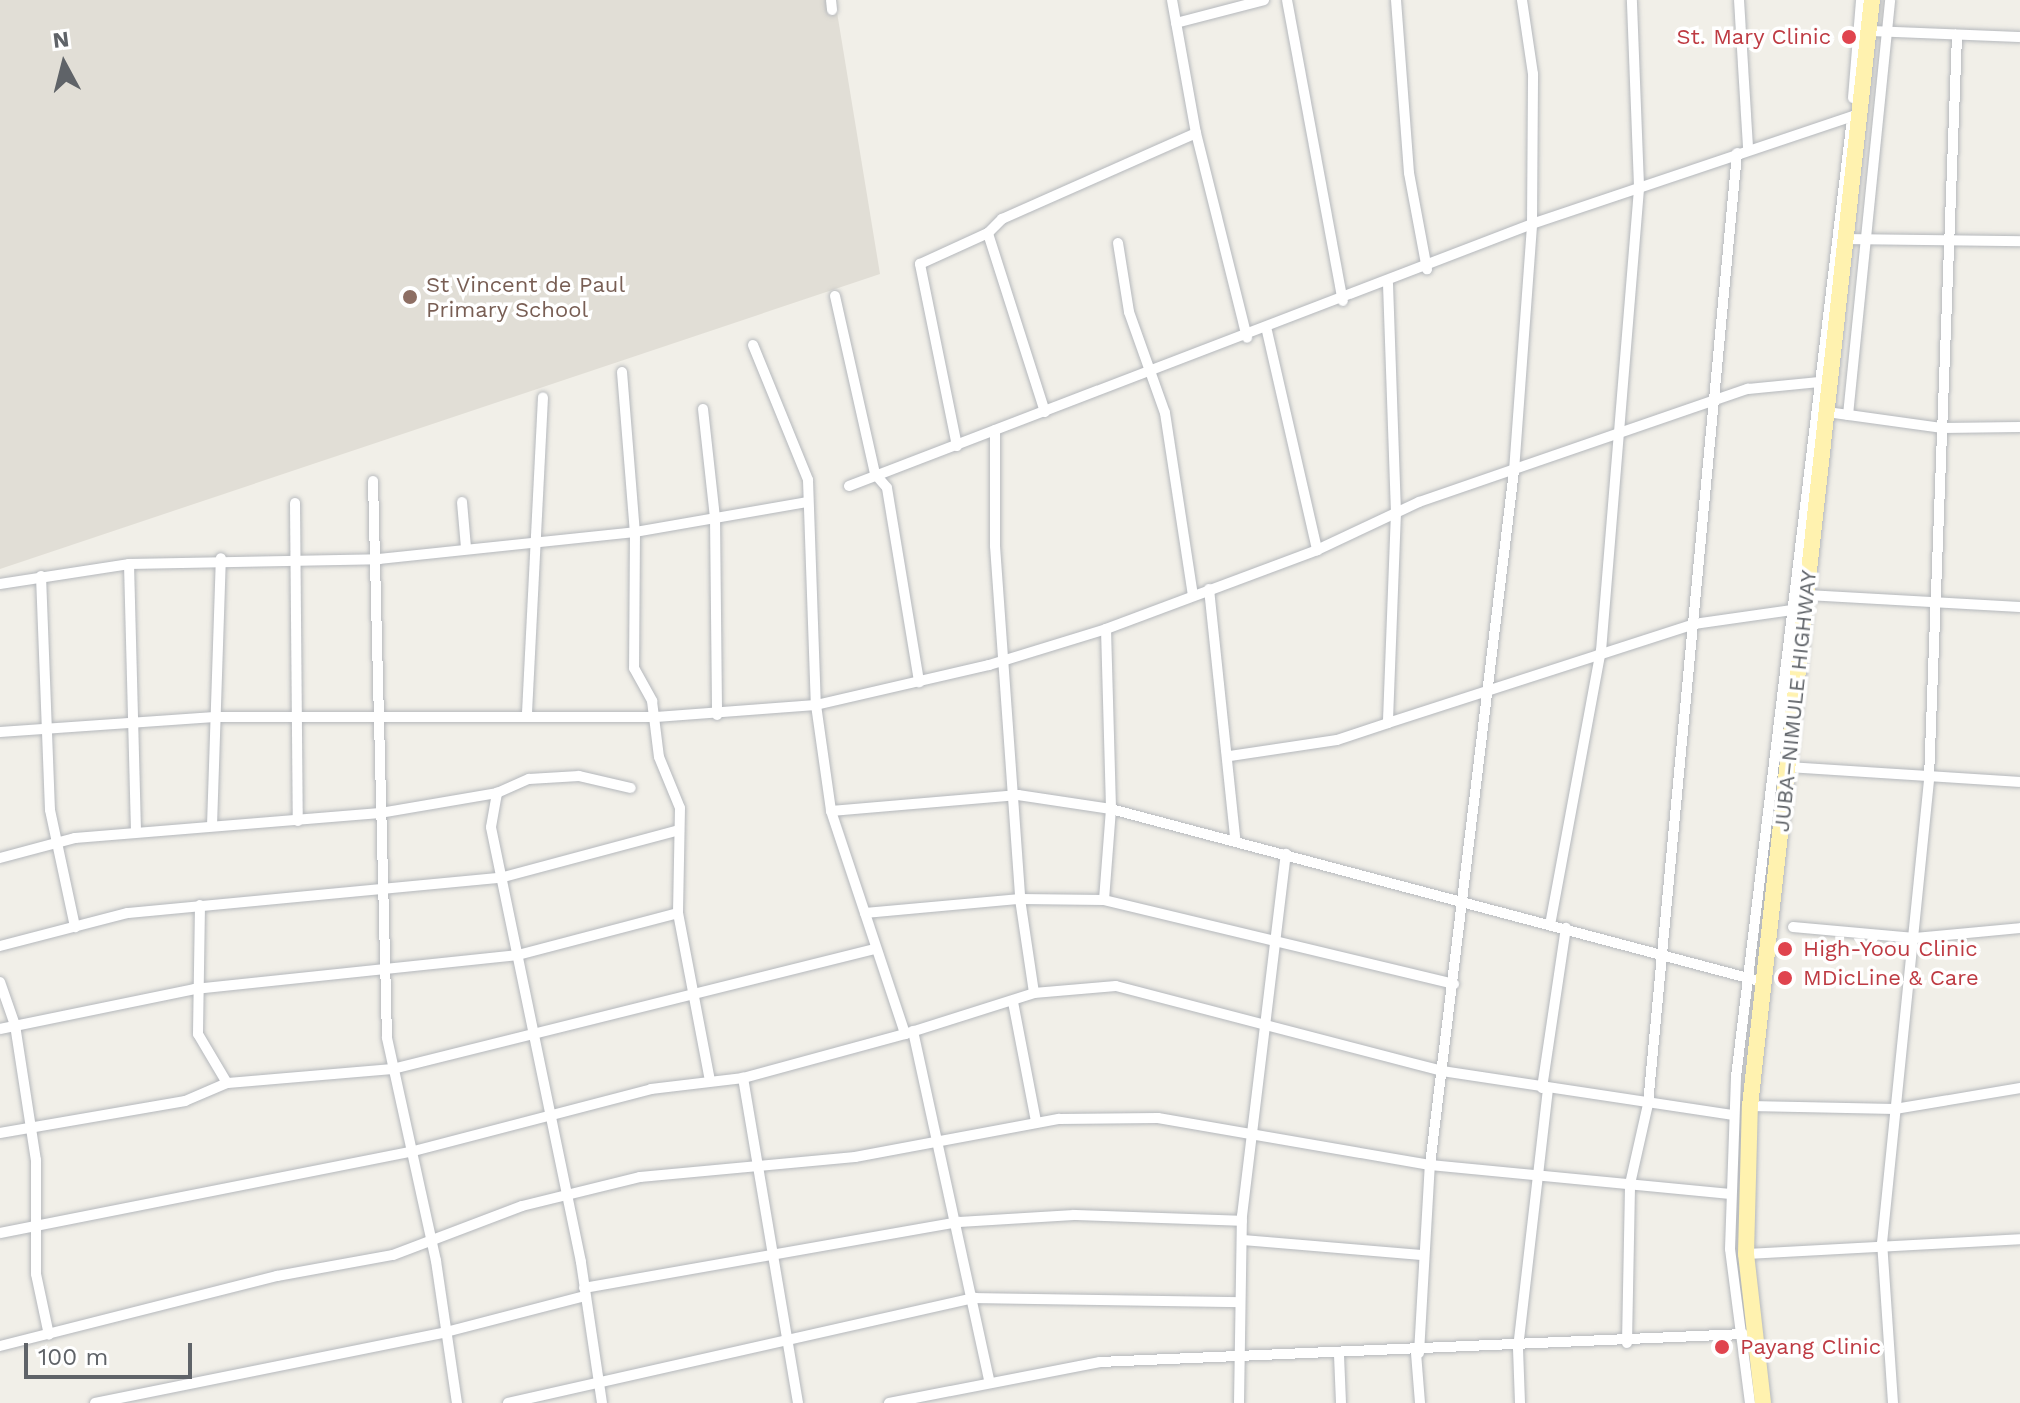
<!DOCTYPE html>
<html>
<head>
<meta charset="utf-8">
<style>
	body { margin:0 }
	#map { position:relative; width:2020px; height:1403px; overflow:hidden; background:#f1efe8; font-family:"Work Sans",sans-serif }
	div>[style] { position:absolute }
	.education>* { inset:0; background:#e1ded6 }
	.roads { filter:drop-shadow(0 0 2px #b5b8bc) drop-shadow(0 0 2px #b5b8bc) }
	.street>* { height:10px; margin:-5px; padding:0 5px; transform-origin:5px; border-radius:5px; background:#fff }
	.primary>* { height:16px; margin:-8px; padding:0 8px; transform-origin:8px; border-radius:8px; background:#fff2af }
	.dots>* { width:22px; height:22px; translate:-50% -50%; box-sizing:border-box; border:4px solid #fff; border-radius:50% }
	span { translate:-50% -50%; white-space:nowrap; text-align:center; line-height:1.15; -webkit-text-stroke:7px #fff; paint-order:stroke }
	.health-label { font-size:22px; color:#be3a42 }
	.right { translate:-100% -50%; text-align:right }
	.left { translate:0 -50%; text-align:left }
	.education-label { font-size:22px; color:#785e54 }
	.street-label { font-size:22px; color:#5f6368 }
	.north { position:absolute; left:24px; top:24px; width:80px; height:80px; -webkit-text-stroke:6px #fff; paint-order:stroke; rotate:353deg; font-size:22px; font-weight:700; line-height:32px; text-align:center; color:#5f6368 }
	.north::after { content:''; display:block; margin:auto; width:28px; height:36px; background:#5f6368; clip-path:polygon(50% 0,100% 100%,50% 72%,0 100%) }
	.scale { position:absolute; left:24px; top:1343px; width:168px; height:36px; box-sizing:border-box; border:4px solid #5f6368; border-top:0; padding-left:10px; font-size:24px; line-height:28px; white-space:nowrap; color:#5f6368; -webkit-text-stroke:6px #fff; paint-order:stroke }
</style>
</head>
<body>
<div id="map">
	<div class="education">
		<div style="clip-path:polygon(0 0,835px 0,880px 274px,0 569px)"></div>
	</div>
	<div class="roads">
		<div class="street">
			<div style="left:831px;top:0;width:10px;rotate:84deg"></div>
			<div style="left:1172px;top:0;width:135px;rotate:79.8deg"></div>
			<div style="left:1196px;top:133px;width:211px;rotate:76deg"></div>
			<div style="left:1287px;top:0;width:306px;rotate:79.5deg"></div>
			<div style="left:1396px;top:0;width:173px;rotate:85.7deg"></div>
			<div style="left:1409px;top:173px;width:98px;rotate:79.4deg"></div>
			<div style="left:1739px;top:0;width:148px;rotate:86.5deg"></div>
			<div style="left:1176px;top:23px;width:91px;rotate:-14.6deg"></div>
			<div style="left:1870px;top:31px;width:150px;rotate:2.3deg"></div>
			<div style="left:1853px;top:98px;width:98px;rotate:-85.3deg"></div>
			<div style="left:1848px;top:239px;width:172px;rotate:0.7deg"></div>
			<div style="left:1118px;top:243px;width:70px;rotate:80.9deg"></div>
			<div style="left:1129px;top:312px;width:107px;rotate:70.4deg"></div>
			<div style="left:1165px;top:413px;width:184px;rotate:81.3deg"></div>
			<div style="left:1388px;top:284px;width:228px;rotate:88deg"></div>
			<div style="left:1396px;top:512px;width:211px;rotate:92.2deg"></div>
			<div style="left:1388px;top:723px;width:322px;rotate:-17.9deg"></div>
			<div style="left:1694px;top:624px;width:99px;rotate:-8.1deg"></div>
			<div style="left:835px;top:296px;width:182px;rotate:77.3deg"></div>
			<div style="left:875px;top:474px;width:18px;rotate:49deg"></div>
			<div style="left:887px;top:488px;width:197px;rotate:80.6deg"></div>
			<div style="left:1267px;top:331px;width:225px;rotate:77.1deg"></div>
			<div style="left:753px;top:345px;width:146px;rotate:67.8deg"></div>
			<div style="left:808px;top:480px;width:225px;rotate:88deg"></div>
			<div style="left:816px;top:705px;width:107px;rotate:81.9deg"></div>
			<div style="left:831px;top:811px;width:235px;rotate:71.6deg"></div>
			<div style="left:905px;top:1034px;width:135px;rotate:-17.6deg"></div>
			<div style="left:1034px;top:993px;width:82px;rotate:-4.9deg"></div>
			<div style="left:1116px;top:986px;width:337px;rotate:14.6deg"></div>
			<div style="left:1442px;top:1071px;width:295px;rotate:8.6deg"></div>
			<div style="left:622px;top:372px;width:161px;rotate:85.4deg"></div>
			<div style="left:635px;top:532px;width:136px;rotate:90.4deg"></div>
			<div style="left:634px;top:668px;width:38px;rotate:61deg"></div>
			<div style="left:652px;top:701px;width:56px;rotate:82.9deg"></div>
			<div style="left:659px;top:757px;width:55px;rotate:67.6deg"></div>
			<div style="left:680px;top:808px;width:105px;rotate:91.1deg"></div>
			<div style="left:678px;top:913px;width:171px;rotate:79.2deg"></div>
			<div style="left:703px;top:409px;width:109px;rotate:83.7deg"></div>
			<div style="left:715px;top:517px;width:198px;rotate:89.4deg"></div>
			<div style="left:1045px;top:412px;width:188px;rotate:-107.7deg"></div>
			<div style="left:988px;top:233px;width:20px;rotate:-45deg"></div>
			<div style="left:1002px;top:219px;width:212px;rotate:-23.9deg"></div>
			<div style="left:1827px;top:412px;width:117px;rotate:7.9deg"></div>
			<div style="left:1943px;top:428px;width:77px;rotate:-0.7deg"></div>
			<div style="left:1848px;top:415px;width:417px;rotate:-84.2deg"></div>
			<div style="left:995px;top:430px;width:116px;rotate:90deg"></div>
			<div style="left:995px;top:546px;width:354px;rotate:85.9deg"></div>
			<div style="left:1020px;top:899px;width:95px;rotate:81.5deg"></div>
			<div style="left:957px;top:446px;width:186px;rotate:-101.5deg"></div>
			<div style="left:920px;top:264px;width:75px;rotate:-24.5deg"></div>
			<div style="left:373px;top:481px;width:557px;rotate:88.56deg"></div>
			<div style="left:387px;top:1038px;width:228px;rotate:77.6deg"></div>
			<div style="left:436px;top:1261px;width:144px;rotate:81.6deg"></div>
			<div style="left:849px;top:486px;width:732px;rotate:-20.99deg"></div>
			<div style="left:1532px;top:224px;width:347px;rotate:-18.6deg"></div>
			<div style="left:462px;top:502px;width:46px;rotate:85deg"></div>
			<div style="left:295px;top:503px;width:318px;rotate:89.5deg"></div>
			<div style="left:129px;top:564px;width:268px;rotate:88.5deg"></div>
			<div style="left:41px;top:576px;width:234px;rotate:87.8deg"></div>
			<div style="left:50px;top:810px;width:120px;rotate:77.9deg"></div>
			<div style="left:0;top:584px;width:131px;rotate:-8.8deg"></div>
			<div style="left:129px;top:564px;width:250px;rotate:-1.1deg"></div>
			<div style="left:379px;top:559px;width:257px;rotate:-6deg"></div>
			<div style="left:635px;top:532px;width:175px;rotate:-9.9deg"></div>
			<div style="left:1209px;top:589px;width:250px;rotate:84deg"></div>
			<div style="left:1807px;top:595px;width:213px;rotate:3.2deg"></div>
			<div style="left:1106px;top:629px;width:180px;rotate:88.4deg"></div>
			<div style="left:1111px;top:809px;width:91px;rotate:94.4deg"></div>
			<div style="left:1104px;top:900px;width:360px;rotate:13.5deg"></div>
			<div style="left:527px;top:713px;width:316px;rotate:-87.1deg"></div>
			<div style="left:0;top:732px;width:215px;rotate:-4deg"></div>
			<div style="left:214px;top:717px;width:442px"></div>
			<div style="left:656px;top:717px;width:160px;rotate:-4.3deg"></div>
			<div style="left:816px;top:705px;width:178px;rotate:-13deg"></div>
			<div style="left:989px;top:665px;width:122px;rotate:-17.1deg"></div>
			<div style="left:1106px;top:629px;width:225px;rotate:-20.5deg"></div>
			<div style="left:1317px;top:550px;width:113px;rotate:-25.2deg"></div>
			<div style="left:1419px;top:502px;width:348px;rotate:-19deg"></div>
			<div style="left:1748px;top:389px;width:82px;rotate:-5.6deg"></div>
			<div style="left:1230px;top:756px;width:108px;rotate:-8.5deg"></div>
			<div style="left:1337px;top:740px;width:54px;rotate:-18.4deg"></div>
			<div style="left:1789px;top:767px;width:231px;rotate:3.7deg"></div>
			<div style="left:831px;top:811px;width:188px;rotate:-4.9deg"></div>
			<div style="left:1018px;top:795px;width:94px;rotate:8.6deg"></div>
			<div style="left:1111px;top:809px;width:675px;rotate:14.86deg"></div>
			<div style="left:212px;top:826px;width:268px;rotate:-88.1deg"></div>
			<div style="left:0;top:858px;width:78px;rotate:-14.9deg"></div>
			<div style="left:75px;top:838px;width:306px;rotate:-4.7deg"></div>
			<div style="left:380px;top:813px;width:119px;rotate:-9.7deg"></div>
			<div style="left:200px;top:905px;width:129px;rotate:90.9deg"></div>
			<div style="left:198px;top:1034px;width:57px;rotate:59.4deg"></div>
			<div style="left:865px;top:913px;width:156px;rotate:-5.2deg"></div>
			<div style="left:1020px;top:899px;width:84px;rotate:0.7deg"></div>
			<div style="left:1550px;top:925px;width:279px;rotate:-79.5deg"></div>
			<div style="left:1601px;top:651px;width:467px;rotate:-85.3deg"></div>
			<div style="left:1639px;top:186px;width:186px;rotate:-92.2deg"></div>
			<div style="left:1793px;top:927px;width:122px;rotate:5.2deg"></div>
			<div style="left:1915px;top:938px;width:105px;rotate:-5.4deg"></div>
			<div style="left:0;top:946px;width:132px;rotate:-14.5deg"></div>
			<div style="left:128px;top:913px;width:374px;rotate:-5.4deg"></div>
			<div style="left:500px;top:878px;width:185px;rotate:-15deg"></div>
			<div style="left:0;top:982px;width:46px;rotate:70.8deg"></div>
			<div style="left:15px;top:1025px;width:137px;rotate:81.2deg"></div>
			<div style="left:36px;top:1160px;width:114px;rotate:90deg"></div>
			<div style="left:36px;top:1274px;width:62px;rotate:78deg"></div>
			<div style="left:1013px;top:1002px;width:122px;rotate:79.1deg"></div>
			<div style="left:0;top:1029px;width:199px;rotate:-11.6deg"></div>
			<div style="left:195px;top:989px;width:325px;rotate:-6deg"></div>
			<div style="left:518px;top:955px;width:165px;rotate:-14.7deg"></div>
			<div style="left:913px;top:1031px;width:358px;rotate:77.7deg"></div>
			<div style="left:1542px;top:1088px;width:162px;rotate:-81.5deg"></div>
			<div style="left:1750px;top:1106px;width:145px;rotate:1.2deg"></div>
			<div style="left:1895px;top:1109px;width:127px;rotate:-9.5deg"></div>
			<div style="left:0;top:1133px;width:188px;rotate:-9.8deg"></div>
			<div style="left:185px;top:1101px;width:46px;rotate:-23.2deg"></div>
			<div style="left:227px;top:1083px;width:167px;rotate:-4.8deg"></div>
			<div style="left:393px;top:1069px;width:496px;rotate:-14deg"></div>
			<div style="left:0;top:1233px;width:418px;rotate:-11.2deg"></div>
			<div style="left:410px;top:1152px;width:249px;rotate:-14.6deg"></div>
			<div style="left:651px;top:1089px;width:93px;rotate:-6.8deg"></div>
			<div style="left:1243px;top:1240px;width:179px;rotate:4.8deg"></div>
			<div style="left:1746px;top:1254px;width:274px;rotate:-3.1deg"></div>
			<div style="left:584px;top:1288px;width:381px;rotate:-10deg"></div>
			<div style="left:959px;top:1222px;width:115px;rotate:-3.5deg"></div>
			<div style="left:1074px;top:1215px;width:168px;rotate:2deg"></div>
			<div style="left:1627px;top:1343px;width:159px;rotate:-88.9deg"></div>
			<div style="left:1630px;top:1184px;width:82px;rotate:-77.3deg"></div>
			<div style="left:1648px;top:1104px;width:955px;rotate:-84.65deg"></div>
			<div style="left:0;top:1346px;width:286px;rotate:-14.2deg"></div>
			<div style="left:277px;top:1276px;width:118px;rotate:-10.3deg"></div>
			<div style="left:393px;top:1255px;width:138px;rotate:-20.8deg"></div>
			<div style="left:522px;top:1206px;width:122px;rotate:-13.8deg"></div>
			<div style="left:640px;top:1177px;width:216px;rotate:-5.3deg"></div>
			<div style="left:855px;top:1157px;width:208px;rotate:-10.6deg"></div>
			<div style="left:1059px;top:1119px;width:99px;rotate:-0.6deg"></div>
			<div style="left:1158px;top:1118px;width:276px;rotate:9.8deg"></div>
			<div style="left:1430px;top:1165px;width:302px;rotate:5.5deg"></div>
			<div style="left:1416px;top:1353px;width:50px;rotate:85.4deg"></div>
			<div style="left:1419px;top:1353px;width:188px;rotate:-86.7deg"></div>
			<div style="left:1430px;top:1165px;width:699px;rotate:-83.1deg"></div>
			<div style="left:1514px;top:471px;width:248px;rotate:-85.8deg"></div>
			<div style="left:1532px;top:224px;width:150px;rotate:-89.6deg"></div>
			<div style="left:1533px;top:74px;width:75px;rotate:-98.5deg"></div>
			<div style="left:1339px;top:1355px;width:48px;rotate:87.6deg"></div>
			<div style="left:95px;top:1403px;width:358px;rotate:-11.4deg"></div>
			<div style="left:446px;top:1332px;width:144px;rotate:-14.5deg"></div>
			<div style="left:508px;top:1403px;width:479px;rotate:-12.7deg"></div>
			<div style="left:975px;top:1298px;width:264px;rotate:0.9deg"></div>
			<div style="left:602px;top:1403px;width:143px;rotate:-98.5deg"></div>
			<div style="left:581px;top:1262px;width:444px;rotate:-101.7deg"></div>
			<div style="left:491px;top:827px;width:35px;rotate:-80deg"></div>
			<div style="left:497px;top:793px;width:35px;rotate:-24deg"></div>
			<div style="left:529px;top:779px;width:50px;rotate:-3.4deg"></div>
			<div style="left:579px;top:776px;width:53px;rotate:13deg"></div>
			<div style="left:798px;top:1403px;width:330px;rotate:-99.6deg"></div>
			<div style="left:743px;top:1078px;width:168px;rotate:-15.2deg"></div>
			<div style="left:889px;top:1403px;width:215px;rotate:-11deg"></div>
			<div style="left:1100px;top:1362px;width:644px;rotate:-2.49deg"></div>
			<div style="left:1239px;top:1403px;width:187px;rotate:-89.1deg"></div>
			<div style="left:1242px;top:1216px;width:365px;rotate:-83.1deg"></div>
			<div style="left:1520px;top:1403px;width:55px;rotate:-92.1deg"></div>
			<div style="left:1518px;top:1348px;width:261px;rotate:-83.4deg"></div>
			<div style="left:1750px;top:1403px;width:155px;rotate:-97.4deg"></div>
			<div style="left:1730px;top:1249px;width:172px;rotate:-88deg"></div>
			<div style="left:1736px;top:1077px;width:958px;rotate:-83.1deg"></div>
			<div style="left:1893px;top:1403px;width:160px;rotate:-93.9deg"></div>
			<div style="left:1882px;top:1243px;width:467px;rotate:-84.2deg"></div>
			<div style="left:1929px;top:778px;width:744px;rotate:-87.84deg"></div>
		</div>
		<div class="primary">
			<div style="left:1763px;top:1403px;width:150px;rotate:-96.5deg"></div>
			<div style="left:1746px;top:1254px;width:148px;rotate:-88.5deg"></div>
			<div style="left:1750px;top:1106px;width:1113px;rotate:-83.71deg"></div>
		</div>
	</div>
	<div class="dots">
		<div style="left:1849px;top:37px;background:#e0444e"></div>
		<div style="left:410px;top:297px;background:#8d6e63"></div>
		<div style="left:1785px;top:949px;background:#e0444e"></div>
		<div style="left:1785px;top:978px;background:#e0444e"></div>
		<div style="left:1722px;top:1347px;background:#e0444e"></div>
	</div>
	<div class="health-label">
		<span class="right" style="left:1831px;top:37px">St. Mary Clinic</span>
		<span class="left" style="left:1803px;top:949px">High-Yoou Clinic</span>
		<span class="left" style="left:1803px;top:978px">MDicLine &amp; Care</span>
		<span class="left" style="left:1740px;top:1347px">Payang Clinic</span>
	</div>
	<div class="education-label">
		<span class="left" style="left:426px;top:297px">St Vincent de Paul<br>Primary School</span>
	</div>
	<div class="street-label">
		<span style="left:1795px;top:701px;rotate:-84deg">JUBA–NIMULE HIGHWAY</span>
	</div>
	<div class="north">N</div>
	<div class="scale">100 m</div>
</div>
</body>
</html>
